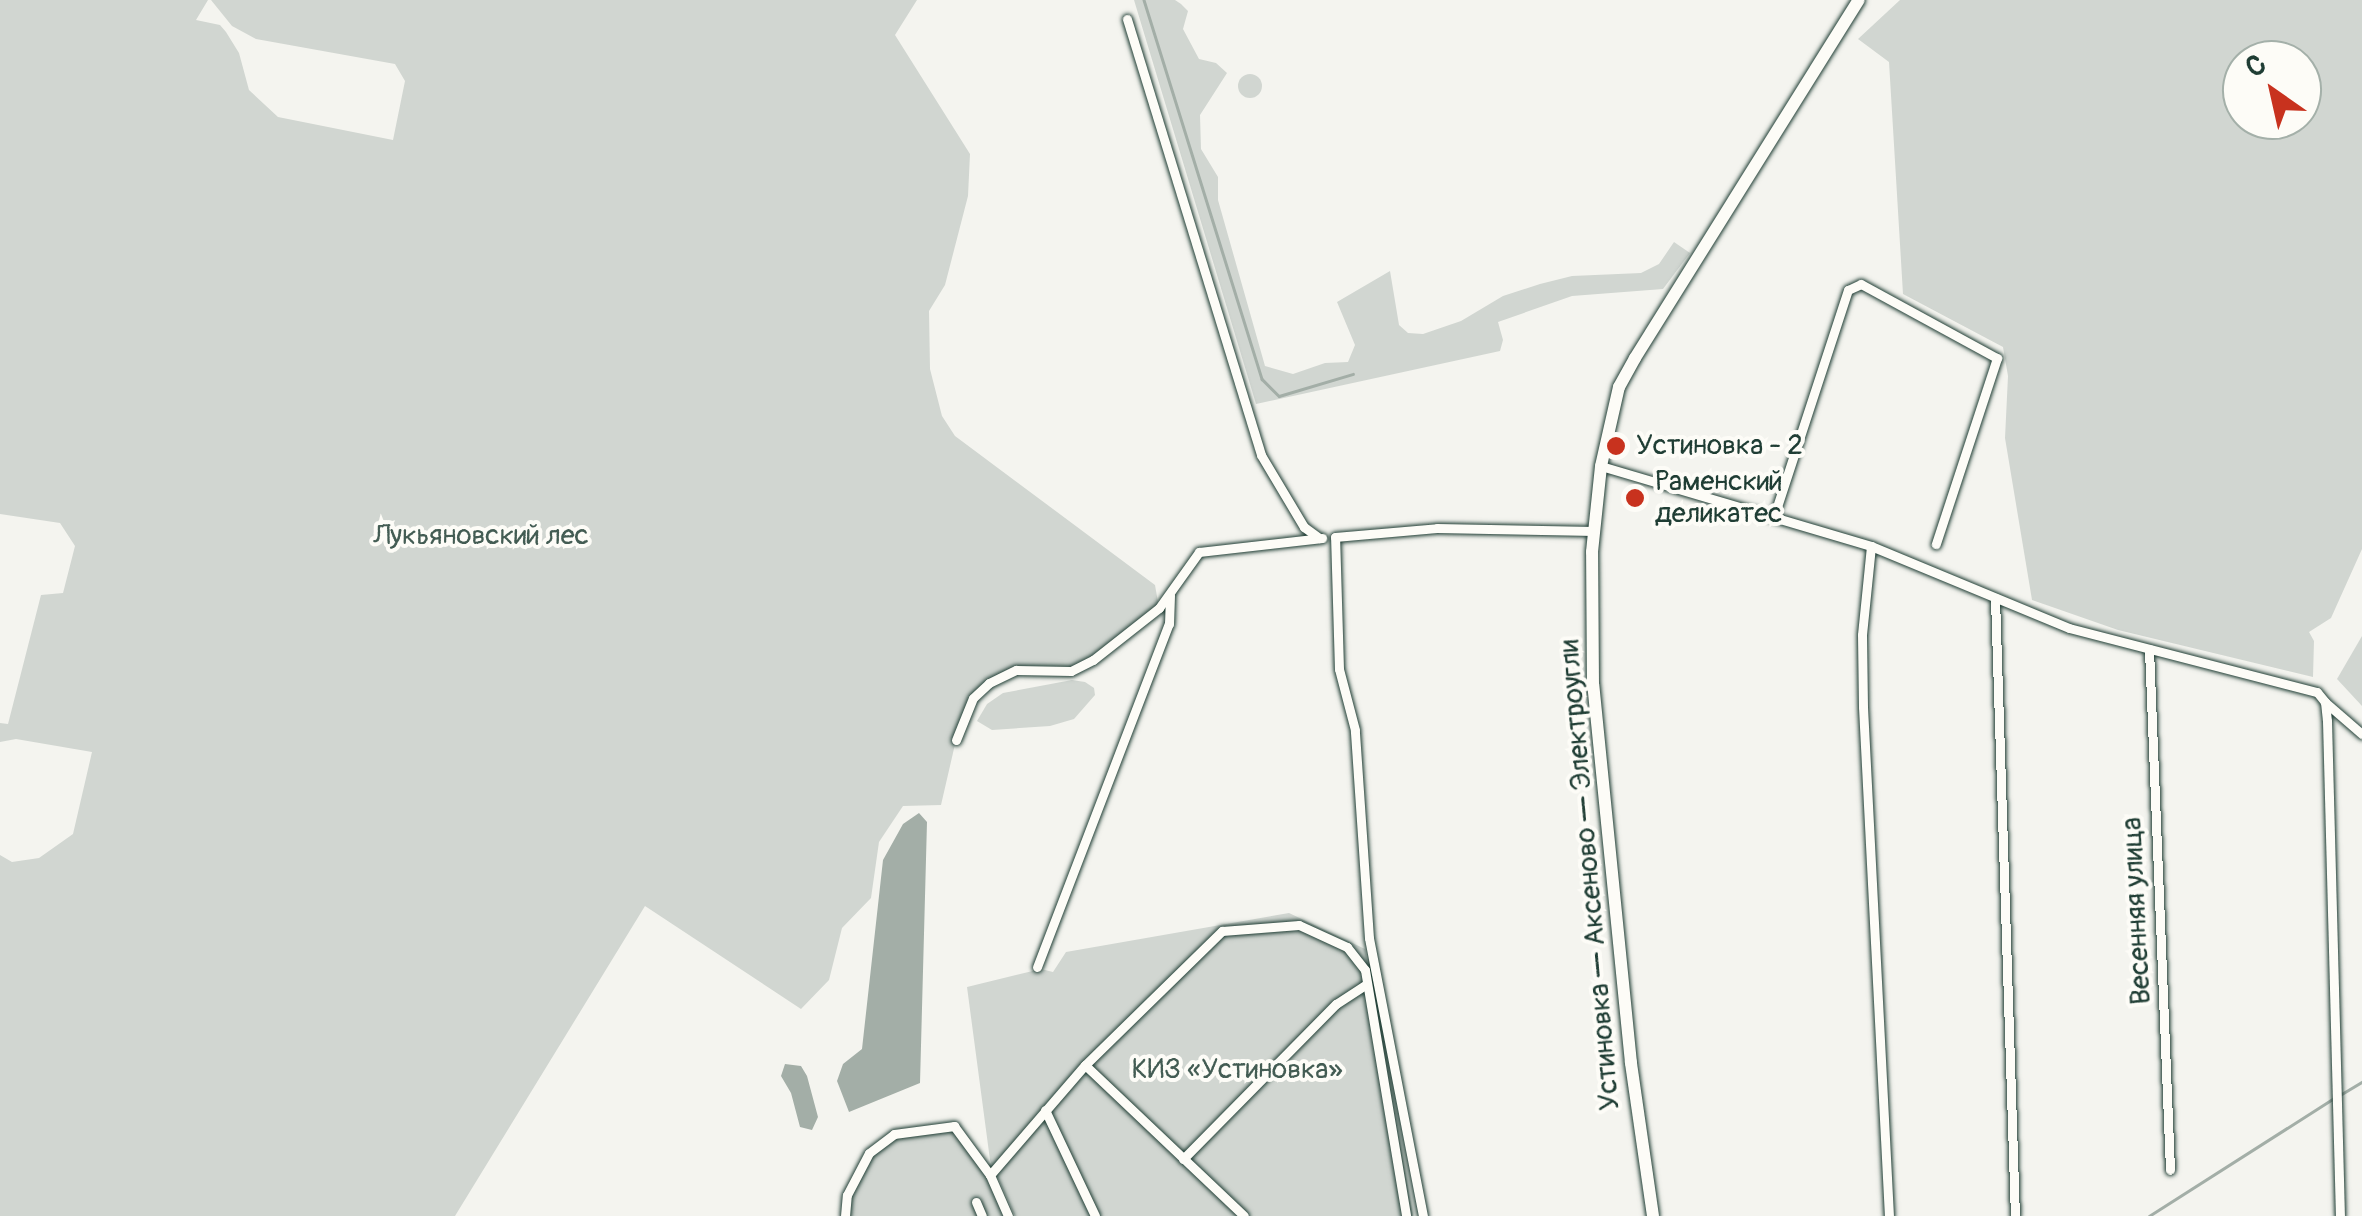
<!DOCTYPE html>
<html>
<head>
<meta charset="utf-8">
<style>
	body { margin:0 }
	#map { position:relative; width:2362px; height:1216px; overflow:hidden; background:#f4f4ef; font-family:Pangolin,sans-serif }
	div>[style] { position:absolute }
	.green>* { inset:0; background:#d1d6d1 }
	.round { border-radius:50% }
	.water>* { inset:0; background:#a3aea7 }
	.stream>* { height:2.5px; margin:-1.25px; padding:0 1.25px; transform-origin:1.25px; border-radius:1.25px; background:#a3aea7 }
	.roads { filter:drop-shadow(0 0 2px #1f3d34) drop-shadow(0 0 2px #1f3d34) }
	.minor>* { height:9px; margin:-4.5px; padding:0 4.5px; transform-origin:4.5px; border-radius:4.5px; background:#fdfcf7 }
	.secondary>* { height:12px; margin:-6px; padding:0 6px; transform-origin:6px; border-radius:6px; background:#fdfcf7 }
	.dots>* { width:28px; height:28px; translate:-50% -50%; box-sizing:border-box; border:5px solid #fdfcf7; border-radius:50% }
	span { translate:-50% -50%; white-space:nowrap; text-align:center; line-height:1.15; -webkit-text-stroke:8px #fdfcf7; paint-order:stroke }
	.poi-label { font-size:28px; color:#1f3d34 }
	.left { translate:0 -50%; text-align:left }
	.park-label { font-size:28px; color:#435c53 }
	.street-label { font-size:28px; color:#1f3d34 }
	.north { position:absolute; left:2222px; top:40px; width:100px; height:100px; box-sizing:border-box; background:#fdfcf7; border:2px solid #a4b0a9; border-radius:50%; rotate:326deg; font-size:28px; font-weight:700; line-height:40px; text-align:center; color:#1f3d34 }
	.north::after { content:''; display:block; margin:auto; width:35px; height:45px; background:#c8321e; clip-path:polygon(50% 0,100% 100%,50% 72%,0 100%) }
</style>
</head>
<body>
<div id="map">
	<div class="green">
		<div style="clip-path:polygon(0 0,208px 0,196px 20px,220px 25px,226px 32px,239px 53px,249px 90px,278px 117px,393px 140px,405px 81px,395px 64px,256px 39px,232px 26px,211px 0,917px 0,895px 35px,970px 154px,968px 196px,945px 285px,929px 311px,930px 369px,942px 416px,955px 436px,1155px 585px,1159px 608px,1071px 671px,1016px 670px,973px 698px,956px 740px,941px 805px,903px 806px,879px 842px,871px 898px,842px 928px,829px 980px,801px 1009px,645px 906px,455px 1216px,0 1216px,0 855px,12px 862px,39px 858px,73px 834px,92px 752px,16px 739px,0 742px,0 723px,8px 724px,41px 595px,63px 593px,75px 546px,60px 523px,0 514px)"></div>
		<div style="clip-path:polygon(1134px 0,1175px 0,1181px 4px,1188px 11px,1183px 29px,1199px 59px,1216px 63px,1227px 73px,1200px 115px,1201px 149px,1218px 177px,1218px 200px,1265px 366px,1293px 374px,1325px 363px,1348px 362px,1355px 345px,1337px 302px,1390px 271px,1399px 325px,1408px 333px,1423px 334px,1461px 321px,1503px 296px,1540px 284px,1572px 276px,1641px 273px,1659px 264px,1674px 242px,1690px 253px,1663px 289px,1572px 296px,1498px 322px,1503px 340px,1500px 351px,1256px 404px)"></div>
		<div style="clip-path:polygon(evenodd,1900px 0,2362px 0,2362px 549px,2331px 618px,2309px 632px,2314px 641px,2313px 677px,2118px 630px,2032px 600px,2005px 438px,2008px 376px,2003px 347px,1903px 294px,1889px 62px,1858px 39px,1900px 0,2242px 60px,2302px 60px,2302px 120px,2242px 120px,2242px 60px)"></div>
		<div class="round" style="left:1238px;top:74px;width:24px;height:24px"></div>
		<div style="clip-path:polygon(2362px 636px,2362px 706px,2337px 679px)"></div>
		<div style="clip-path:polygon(1072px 680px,1085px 682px,1094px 688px,1095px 695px,1074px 719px,1050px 726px,992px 730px,977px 721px,987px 704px,1003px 693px)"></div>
		<div style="clip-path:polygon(1289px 913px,1365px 949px,1413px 1216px,1015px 1216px,990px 1160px,967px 987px,1041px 969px,1053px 972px,1066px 952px)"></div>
		<div style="clip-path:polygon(954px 1126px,990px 1175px,1008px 1216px,846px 1216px,847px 1195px,869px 1153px,894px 1134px)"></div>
	</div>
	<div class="water">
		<div style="clip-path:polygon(919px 813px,927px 822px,920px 1083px,849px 1112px,837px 1081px,843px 1064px,862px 1049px,883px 860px,903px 824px)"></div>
		<div style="clip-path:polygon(785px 1064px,801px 1066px,807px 1076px,818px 1117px,812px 1130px,800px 1127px,791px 1093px,781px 1076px)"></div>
	</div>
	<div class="stream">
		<div style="left:1144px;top:0;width:397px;rotate:72.7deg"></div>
		<div style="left:1262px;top:379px;width:24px;rotate:45deg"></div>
		<div style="left:1279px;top:396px;width:77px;rotate:-16.6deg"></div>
		<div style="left:2340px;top:1095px;width:26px;rotate:-31deg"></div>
		<div style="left:2149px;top:1216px;width:218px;rotate:-32.5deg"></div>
	</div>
	<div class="roads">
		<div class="minor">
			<div style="left:1127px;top:19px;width:456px;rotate:72.9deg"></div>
			<div style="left:1261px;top:455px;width:84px;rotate:59.2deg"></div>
			<div style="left:1304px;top:527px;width:19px;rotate:36deg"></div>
			<div style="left:1601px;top:466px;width:282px;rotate:16.5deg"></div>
			<div style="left:1871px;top:546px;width:214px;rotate:22.5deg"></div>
			<div style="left:2069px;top:628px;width:256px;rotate:14.5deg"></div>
			<div style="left:2317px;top:692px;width:13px;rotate:51deg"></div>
			<div style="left:2325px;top:702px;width:19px;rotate:84deg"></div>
			<div style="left:2327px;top:721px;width:495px;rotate:88.5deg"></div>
			<div style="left:1774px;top:516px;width:238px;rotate:-71.9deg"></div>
			<div style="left:1848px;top:290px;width:14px;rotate:-25deg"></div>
			<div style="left:1861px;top:284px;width:155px;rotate:28.6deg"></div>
			<div style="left:1997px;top:358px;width:196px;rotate:108.2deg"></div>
			<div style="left:1871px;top:546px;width:89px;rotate:95.8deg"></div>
			<div style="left:1862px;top:635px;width:72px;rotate:89.2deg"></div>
			<div style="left:1863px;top:707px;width:510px;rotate:87.08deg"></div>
			<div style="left:1995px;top:598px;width:618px;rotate:88.15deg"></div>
			<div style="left:2149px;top:649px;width:521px;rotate:87.69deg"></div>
			<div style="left:2325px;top:702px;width:49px;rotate:40.9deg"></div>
			<div style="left:956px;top:740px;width:45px;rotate:-68deg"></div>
			<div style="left:973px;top:698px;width:22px;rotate:-43deg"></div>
			<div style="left:989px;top:683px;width:30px;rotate:-26deg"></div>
			<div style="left:1016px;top:670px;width:55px;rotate:1deg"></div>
			<div style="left:1071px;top:671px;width:25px;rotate:-27deg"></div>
			<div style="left:1093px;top:660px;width:84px;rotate:-38.2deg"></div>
			<div style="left:1159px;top:608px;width:69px;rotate:-54.5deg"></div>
			<div style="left:1199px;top:552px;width:124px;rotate:-6.5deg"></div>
			<div style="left:1037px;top:967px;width:368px;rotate:-69deg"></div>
			<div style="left:1169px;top:624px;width:29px;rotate:-88deg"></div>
			<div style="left:1085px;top:1065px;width:219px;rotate:43.5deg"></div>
			<div style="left:1045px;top:1110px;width:117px;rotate:64.7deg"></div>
			<div style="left:1183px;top:1159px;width:218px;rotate:-45.4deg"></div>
			<div style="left:1336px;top:1004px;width:37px;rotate:-33deg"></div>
			<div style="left:990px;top:1175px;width:145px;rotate:-49.2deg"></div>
			<div style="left:1085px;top:1065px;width:192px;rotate:-44.4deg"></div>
			<div style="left:1222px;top:931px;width:77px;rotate:-4.5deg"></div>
			<div style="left:1299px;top:925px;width:53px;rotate:24.6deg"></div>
			<div style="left:1347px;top:947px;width:29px;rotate:52deg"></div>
			<div style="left:1365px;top:970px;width:249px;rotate:80.5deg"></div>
			<div style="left:976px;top:1202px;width:15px;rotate:67deg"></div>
			<div style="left:845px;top:1216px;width:21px;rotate:-85deg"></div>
			<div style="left:847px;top:1195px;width:47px;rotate:-62.4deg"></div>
			<div style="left:869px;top:1153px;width:31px;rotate:-37deg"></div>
			<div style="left:894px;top:1134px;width:61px;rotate:-7.6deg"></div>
			<div style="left:954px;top:1126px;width:61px;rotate:53.7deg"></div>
			<div style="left:990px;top:1175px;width:45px;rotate:66.3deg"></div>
			<div style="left:1423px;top:1216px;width:283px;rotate:-101deg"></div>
			<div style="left:1369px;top:938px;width:208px;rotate:-93.9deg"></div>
			<div style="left:1355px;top:730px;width:63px;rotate:-104.7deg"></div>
			<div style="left:1339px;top:669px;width:132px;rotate:-91.7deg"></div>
			<div style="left:1335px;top:537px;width:102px;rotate:-5deg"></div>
			<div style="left:1437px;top:528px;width:157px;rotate:1.1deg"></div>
		</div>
		<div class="secondary">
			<div style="left:1653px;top:1216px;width:155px;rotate:-98.2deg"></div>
			<div style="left:1631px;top:1063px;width:380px;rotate:-95.7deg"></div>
			<div style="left:1593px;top:685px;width:133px;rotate:-90.4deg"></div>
			<div style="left:1592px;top:552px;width:86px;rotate:-84deg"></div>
			<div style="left:1601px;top:466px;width:81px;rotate:-77.2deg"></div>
			<div style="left:1619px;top:387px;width:33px;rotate:-61deg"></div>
			<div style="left:1635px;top:358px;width:422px;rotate:-58deg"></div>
		</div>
	</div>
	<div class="dots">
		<div style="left:1616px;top:446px;background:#c8321e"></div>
		<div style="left:1635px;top:498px;background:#c8321e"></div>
	</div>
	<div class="poi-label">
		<span class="left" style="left:1636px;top:446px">Устиновка - 2</span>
		<span class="left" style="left:1655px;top:498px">Раменский<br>деликатес</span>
	</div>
	<div class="park-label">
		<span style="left:481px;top:536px">Лукьяновский лес</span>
		<span style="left:1237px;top:1070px">КИЗ «Устиновка»</span>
	</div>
	<div class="street-label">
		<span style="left:1590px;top:875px;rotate:-95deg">Устиновка — Аксеново — Электроугли</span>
		<span style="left:2137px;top:911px;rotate:-93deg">Весенняя улица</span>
	</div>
	<div class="north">С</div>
</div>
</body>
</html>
